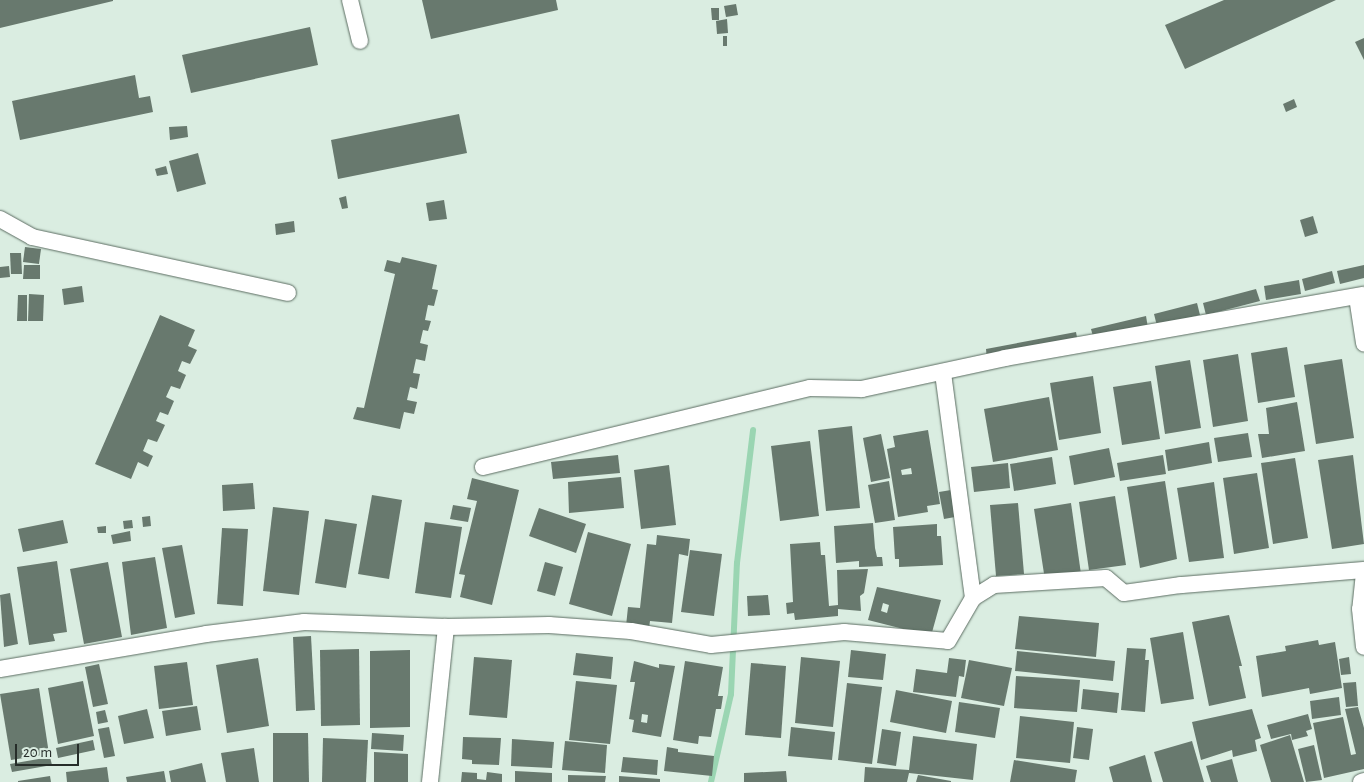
<!DOCTYPE html>
<html>
<head>
<meta charset="utf-8">
<style>
	body { margin:0 }
	#map { position:relative; width:1364px; height:782px; overflow:hidden; background:#daede1; font-family:"Alegreya Sans",sans-serif }
	div>[style] { position:absolute }
	.stream>* { height:6px; margin:-3px; padding:0 3px; transform-origin:3px; border-radius:3px; background:#9ad5b2 }
	.building>* { inset:0; background:#68796e }
	.roads { filter:drop-shadow(0 0 1px #5c6d62) drop-shadow(0 0 1px #5c6d62) }
	.minor>* { height:16px; margin:-8px; padding:0 8px; transform-origin:8px; border-radius:8px; background:#fff }
	span { translate:-50% -50%; white-space:nowrap; text-align:center; line-height:1.15; -webkit-text-stroke:4.5px #daede1; paint-order:stroke }
	.scale { position:absolute; left:15px; top:744px; width:64px; height:22px; box-sizing:border-box; border:2px solid #262d29; border-top:0; padding-left:6px; font-size:15px; line-height:18px; white-space:nowrap; color:#262d29; -webkit-text-stroke:4px #daede1; paint-order:stroke }
</style>
</head>
<body>
<div id="map">
	<div class="stream">
		<div style="left:711px;top:782px;width:90px;rotate:-77.2deg"></div>
		<div style="left:731px;top:694px;width:131px;rotate:-87.4deg"></div>
		<div style="left:737px;top:563px;width:134px;rotate:-83.1deg"></div>
	</div>
	<div class="building">
		<div style="clip-path:polygon(0 0,113px 0,113px 1px,0 28px)"></div>
		<div style="clip-path:polygon(422px 0,556px 0,558px 10px,431px 39px)"></div>
		<div style="clip-path:polygon(1224px 0,1336px 0,1185px 69px,1165px 25px)"></div>
		<div style="clip-path:polygon(736px 4px,738px 15px,726px 17px,724px 6px)"></div>
		<div style="clip-path:polygon(711px 8px,719px 8px,719px 20px,712px 20px)"></div>
		<div style="clip-path:polygon(727px 19px,728px 33px,717px 34px,716px 21px)"></div>
		<div style="clip-path:polygon(310px 27px,318px 65px,191px 93px,182px 55px)"></div>
		<div style="clip-path:polygon(723px 36px,727px 36px,727px 46px,723px 46px)"></div>
		<div style="clip-path:polygon(1364px 38px,1364px 60px,1355px 42px)"></div>
		<div style="clip-path:polygon(135px 75px,139px 98px,150px 96px,153px 112px,20px 140px,12px 101px)"></div>
		<div style="clip-path:polygon(1294px 99px,1297px 107px,1286px 112px,1283px 104px)"></div>
		<div style="clip-path:polygon(459px 114px,467px 153px,338px 179px,331px 140px)"></div>
		<div style="clip-path:polygon(187px 126px,188px 137px,170px 140px,169px 127px)"></div>
		<div style="clip-path:polygon(198px 153px,206px 184px,177px 192px,169px 161px)"></div>
		<div style="clip-path:polygon(166px 166px,168px 174px,157px 176px,155px 169px)"></div>
		<div style="clip-path:polygon(346px 196px,348px 208px,342px 209px,339px 198px)"></div>
		<div style="clip-path:polygon(444px 200px,447px 219px,429px 221px,426px 203px)"></div>
		<div style="clip-path:polygon(1313px 216px,1318px 233px,1305px 237px,1300px 220px)"></div>
		<div style="clip-path:polygon(294px 221px,295px 232px,276px 235px,275px 224px)"></div>
		<div style="clip-path:polygon(25px 247px,41px 249px,39px 264px,23px 262px)"></div>
		<div style="clip-path:polygon(10px 253px,21px 253px,22px 274px,11px 274px)"></div>
		<div style="clip-path:polygon(402px 257px,437px 265px,432px 289px,438px 290px,434px 306px,428px 305px,425px 320px,431px 321px,428px 331px,423px 330px,420px 343px,428px 345px,425px 361px,416px 359px,413px 373px,420px 374px,417px 389px,410px 387px,407px 400px,417px 402px,414px 414px,404px 412px,400px 429px,353px 419px,357px 407px,364px 408px,395px 274px,384px 271px,387px 260px,400px 263px)"></div>
		<div style="clip-path:polygon(24px 265px,40px 265px,40px 279px,23px 279px)"></div>
		<div style="clip-path:polygon(1364px 265px,1364px 278px,1340px 284px,1337px 271px)"></div>
		<div style="clip-path:polygon(9px 266px,10px 277px,0 278px,0 267px)"></div>
		<div style="clip-path:polygon(1332px 271px,1335px 283px,1305px 291px,1302px 279px)"></div>
		<div style="clip-path:polygon(1299px 280px,1301px 294px,1266px 300px,1264px 286px)"></div>
		<div style="clip-path:polygon(82px 286px,84px 302px,64px 305px,62px 289px)"></div>
		<div style="clip-path:polygon(1256px 289px,1260px 301px,1206px 315px,1203px 303px)"></div>
		<div style="clip-path:polygon(29px 294px,44px 295px,43px 321px,28px 321px)"></div>
		<div style="clip-path:polygon(18px 295px,27px 295px,27px 321px,17px 321px)"></div>
		<div style="clip-path:polygon(1197px 303px,1200px 315px,1157px 326px,1154px 314px)"></div>
		<div style="clip-path:polygon(160px 315px,195px 330px,188px 346px,197px 350px,190px 364px,182px 361px,178px 371px,186px 375px,180px 389px,171px 386px,166px 397px,174px 401px,168px 415px,160px 412px,156px 421px,165px 425px,157px 442px,148px 439px,143px 451px,153px 456px,148px 467px,138px 462px,131px 479px,95px 464px)"></div>
		<div style="clip-path:polygon(1146px 316px,1148px 328px,1094px 340px,1091px 329px)"></div>
		<div style="clip-path:polygon(1076px 332px,1078px 343px,987px 360px,986px 349px)"></div>
		<div style="clip-path:polygon(1287px 347px,1295px 397px,1258px 403px,1251px 353px)"></div>
		<div style="clip-path:polygon(1238px 354px,1248px 421px,1213px 427px,1203px 360px)"></div>
		<div style="clip-path:polygon(1342px 359px,1354px 438px,1316px 444px,1304px 365px)"></div>
		<div style="clip-path:polygon(1190px 360px,1201px 428px,1165px 434px,1155px 366px)"></div>
		<div style="clip-path:polygon(1093px 376px,1101px 433px,1059px 440px,1050px 383px)"></div>
		<div style="clip-path:polygon(1151px 381px,1160px 439px,1122px 445px,1113px 387px)"></div>
		<div style="clip-path:polygon(1049px 397px,1058px 450px,993px 462px,984px 409px)"></div>
		<div style="clip-path:polygon(1297px 402px,1305px 451px,1262px 458px,1258px 434px,1269px 434px,1266px 408px)"></div>
		<div style="clip-path:polygon(852px 426px,860px 508px,826px 511px,818px 430px)"></div>
		<div style="clip-path:polygon(evenodd,928px 430px,940px 504px,927px 506px,928px 512px,898px 517px,887px 449px,895px 447px,893px 436px,928px 430px,911px 468px,912px 474px,902px 475px,901px 470px,911px 468px)"></div>
		<div style="clip-path:polygon(1248px 433px,1252px 457px,1218px 462px,1214px 438px)"></div>
		<div style="clip-path:polygon(881px 434px,890px 478px,871px 482px,863px 438px)"></div>
		<div style="clip-path:polygon(810px 441px,819px 516px,780px 521px,771px 446px)"></div>
		<div style="clip-path:polygon(1209px 442px,1212px 463px,1168px 471px,1165px 450px)"></div>
		<div style="clip-path:polygon(1109px 448px,1115px 477px,1074px 485px,1069px 456px)"></div>
		<div style="clip-path:polygon(618px 455px,620px 473px,553px 479px,551px 462px)"></div>
		<div style="clip-path:polygon(1163px 455px,1166px 474px,1120px 481px,1117px 463px)"></div>
		<div style="clip-path:polygon(1353px 455px,1364px 544px,1332px 549px,1318px 460px)"></div>
		<div style="clip-path:polygon(1052px 457px,1056px 484px,1014px 491px,1010px 464px)"></div>
		<div style="clip-path:polygon(1295px 458px,1308px 538px,1273px 544px,1261px 463px)"></div>
		<div style="clip-path:polygon(1008px 463px,1010px 488px,974px 492px,971px 467px)"></div>
		<div style="clip-path:polygon(669px 465px,676px 525px,641px 529px,634px 470px)"></div>
		<div style="clip-path:polygon(1257px 473px,1269px 548px,1234px 554px,1223px 478px)"></div>
		<div style="clip-path:polygon(621px 477px,624px 508px,569px 513px,568px 482px)"></div>
		<div style="clip-path:polygon(472px 478px,519px 490px,492px 605px,460px 597px,465px 575px,459px 574px,477px 501px,467px 499px)"></div>
		<div style="clip-path:polygon(889px 481px,895px 520px,875px 523px,868px 485px)"></div>
		<div style="clip-path:polygon(1165px 481px,1177px 559px,1140px 568px,1127px 487px)"></div>
		<div style="clip-path:polygon(1214px 482px,1224px 558px,1189px 562px,1177px 488px)"></div>
		<div style="clip-path:polygon(253px 483px,255px 509px,223px 511px,222px 485px)"></div>
		<div style="clip-path:polygon(951px 490px,955px 517px,944px 519px,939px 492px)"></div>
		<div style="clip-path:polygon(372px 495px,402px 500px,389px 579px,358px 574px)"></div>
		<div style="clip-path:polygon(1115px 496px,1126px 565px,1089px 570px,1079px 502px)"></div>
		<div style="clip-path:polygon(1018px 503px,1024px 574px,996px 576px,990px 505px)"></div>
		<div style="clip-path:polygon(1071px 503px,1081px 574px,1045px 580px,1034px 509px)"></div>
		<div style="clip-path:polygon(453px 505px,471px 508px,468px 522px,450px 519px)"></div>
		<div style="clip-path:polygon(273px 507px,309px 511px,299px 595px,263px 591px)"></div>
		<div style="clip-path:polygon(539px 508px,586px 524px,576px 553px,529px 536px)"></div>
		<div style="clip-path:polygon(150px 516px,151px 526px,143px 527px,142px 517px)"></div>
		<div style="clip-path:polygon(325px 519px,357px 524px,346px 588px,315px 583px)"></div>
		<div style="clip-path:polygon(63px 520px,68px 543px,23px 552px,18px 529px)"></div>
		<div style="clip-path:polygon(132px 520px,133px 528px,124px 529px,123px 521px)"></div>
		<div style="clip-path:polygon(425px 522px,462px 527px,451px 598px,415px 593px)"></div>
		<div style="clip-path:polygon(873px 523px,875px 548px,877px 557px,882px 557px,883px 566px,859px 567px,859px 561px,836px 563px,834px 526px)"></div>
		<div style="clip-path:polygon(937px 524px,937px 536px,941px 536px,943px 565px,899px 567px,899px 559px,895px 559px,893px 527px)"></div>
		<div style="clip-path:polygon(106px 526px,106px 533px,98px 533px,97px 527px)"></div>
		<div style="clip-path:polygon(222px 528px,248px 529px,243px 606px,217px 604px)"></div>
		<div style="clip-path:polygon(130px 531px,131px 541px,113px 544px,111px 535px)"></div>
		<div style="clip-path:polygon(588px 532px,631px 544px,612px 616px,569px 604px)"></div>
		<div style="clip-path:polygon(657px 535px,690px 539px,688px 556px,679px 554px,672px 623px,650px 621px,649px 628px,626px 626px,628px 607px,640px 608px,647px 544px,656px 545px)"></div>
		<div style="clip-path:polygon(820px 542px,821px 555px,825px 555px,829px 606px,838px 605px,837px 570px,868px 569px,864px 593px,860px 596px,861px 611px,838px 609px,838px 616px,795px 620px,794px 613px,787px 614px,786px 603px,793px 602px,790px 544px)"></div>
		<div style="clip-path:polygon(182px 545px,195px 614px,175px 618px,162px 548px)"></div>
		<div style="clip-path:polygon(690px 550px,722px 554px,714px 616px,681px 612px)"></div>
		<div style="clip-path:polygon(155px 557px,167px 628px,131px 635px,122px 562px)"></div>
		<div style="clip-path:polygon(57px 561px,67px 632px,53px 634px,55px 641px,29px 645px,17px 567px)"></div>
		<div style="clip-path:polygon(108px 562px,122px 637px,84px 644px,70px 569px)"></div>
		<div style="clip-path:polygon(545px 562px,563px 567px,555px 596px,537px 591px)"></div>
		<div style="clip-path:polygon(evenodd,877px 587px,941px 600px,931px 636px,868px 620px,877px 587px,883px 603px,889px 605px,887px 613px,881px 611px,883px 603px)"></div>
		<div style="clip-path:polygon(10px 593px,18px 644px,4px 647px,0 595px)"></div>
		<div style="clip-path:polygon(768px 595px,770px 615px,748px 616px,747px 596px)"></div>
		<div style="clip-path:polygon(1229px 615px,1242px 666px,1239px 666px,1246px 698px,1209px 706px,1192px 622px)"></div>
		<div style="clip-path:polygon(1019px 616px,1099px 623px,1096px 657px,1015px 649px)"></div>
		<div style="clip-path:polygon(1183px 632px,1194px 699px,1161px 704px,1150px 638px)"></div>
		<div style="clip-path:polygon(311px 636px,315px 710px,296px 711px,293px 637px)"></div>
		<div style="clip-path:polygon(1318px 640px,1319px 645px,1335px 642px,1342px 688px,1310px 694px,1309px 688px,1262px 697px,1256px 656px,1286px 651px,1285px 646px)"></div>
		<div style="clip-path:polygon(1127px 648px,1146px 649px,1145px 660px,1149px 660px,1145px 712px,1121px 710px)"></div>
		<div style="clip-path:polygon(359px 649px,360px 725px,321px 726px,320px 650px)"></div>
		<div style="clip-path:polygon(410px 650px,410px 727px,370px 728px,370px 651px)"></div>
		<div style="clip-path:polygon(851px 650px,886px 654px,883px 680px,848px 677px)"></div>
		<div style="clip-path:polygon(1017px 651px,1115px 661px,1113px 681px,1015px 671px)"></div>
		<div style="clip-path:polygon(576px 653px,613px 657px,611px 679px,573px 675px)"></div>
		<div style="clip-path:polygon(474px 657px,512px 660px,507px 718px,469px 715px)"></div>
		<div style="clip-path:polygon(801px 657px,840px 661px,833px 727px,795px 723px)"></div>
		<div style="clip-path:polygon(1349px 657px,1351px 674px,1341px 675px,1339px 659px)"></div>
		<div style="clip-path:polygon(258px 658px,269px 726px,227px 733px,216px 665px)"></div>
		<div style="clip-path:polygon(949px 658px,966px 660px,964px 677px,959px 676px,956px 697px,913px 692px,916px 669px,947px 673px)"></div>
		<div style="clip-path:polygon(969px 660px,1012px 668px,1004px 706px,961px 698px)"></div>
		<div style="clip-path:polygon(evenodd,634px 661px,659px 668px,659px 664px,675px 666px,661px 737px,632px 732px,634px 720px,629px 719px,635px 682px,630px 682px,634px 661px,642px 714px,648px 715px,647px 723px,641px 722px,642px 714px)"></div>
		<div style="clip-path:polygon(685px 661px,723px 667px,718px 696px,723px 696px,721px 709px,716px 709px,711px 737px,699px 736px,698px 744px,673px 740px)"></div>
		<div style="clip-path:polygon(187px 662px,193px 705px,159px 709px,154px 666px)"></div>
		<div style="clip-path:polygon(751px 663px,786px 666px,781px 738px,745px 735px)"></div>
		<div style="clip-path:polygon(99px 664px,108px 704px,93px 707px,85px 667px)"></div>
		<div style="clip-path:polygon(1016px 676px,1080px 680px,1077px 712px,1014px 708px)"></div>
		<div style="clip-path:polygon(83px 681px,94px 736px,58px 744px,48px 688px)"></div>
		<div style="clip-path:polygon(576px 681px,617px 685px,610px 744px,569px 740px)"></div>
		<div style="clip-path:polygon(1356px 682px,1358px 706px,1346px 707px,1343px 683px)"></div>
		<div style="clip-path:polygon(847px 683px,882px 687px,872px 764px,838px 760px)"></div>
		<div style="clip-path:polygon(39px 688px,49px 754px,11px 760px,0 694px)"></div>
		<div style="clip-path:polygon(1083px 689px,1119px 693px,1117px 713px,1081px 709px)"></div>
		<div style="clip-path:polygon(896px 690px,952px 701px,946px 733px,890px 722px)"></div>
		<div style="clip-path:polygon(1339px 697px,1341px 715px,1312px 719px,1310px 701px)"></div>
		<div style="clip-path:polygon(959px 702px,1000px 708px,995px 738px,955px 732px)"></div>
		<div style="clip-path:polygon(197px 706px,201px 730px,166px 736px,162px 711px)"></div>
		<div style="clip-path:polygon(1358px 707px,1364px 728px,1364px 769px,1324px 778px,1313px 723px,1343px 717px,1351px 755px,1356px 754px,1345px 709px)"></div>
		<div style="clip-path:polygon(147px 709px,154px 738px,124px 744px,118px 716px)"></div>
		<div style="clip-path:polygon(1252px 709px,1261px 738px,1255px 740px,1257px 751px,1233px 757px,1232px 750px,1201px 760px,1192px 722px)"></div>
		<div style="clip-path:polygon(105px 710px,108px 722px,98px 724px,96px 712px)"></div>
		<div style="clip-path:polygon(1308px 714px,1312px 729px,1306px 731px,1308px 736px,1292px 740px,1291px 734px,1271px 739px,1267px 725px)"></div>
		<div style="clip-path:polygon(1020px 716px,1074px 722px,1070px 763px,1016px 758px)"></div>
		<div style="clip-path:polygon(109px 727px,115px 756px,104px 758px,98px 729px)"></div>
		<div style="clip-path:polygon(791px 727px,835px 732px,832px 760px,788px 756px)"></div>
		<div style="clip-path:polygon(1077px 727px,1093px 729px,1089px 760px,1073px 758px)"></div>
		<div style="clip-path:polygon(882px 729px,901px 732px,896px 766px,877px 763px)"></div>
		<div style="clip-path:polygon(273px 733px,308px 733px,309px 782px,273px 782px)"></div>
		<div style="clip-path:polygon(372px 733px,404px 735px,403px 751px,371px 749px)"></div>
		<div style="clip-path:polygon(1290px 735px,1304px 782px,1271px 782px,1260px 745px)"></div>
		<div style="clip-path:polygon(913px 736px,977px 744px,973px 780px,909px 773px,907px 782px,864px 782px,865px 767px,909px 770px)"></div>
		<div style="clip-path:polygon(463px 737px,501px 738px,499px 765px,472px 764px,472px 760px,462px 759px)"></div>
		<div style="clip-path:polygon(323px 738px,368px 740px,366px 782px,322px 782px)"></div>
		<div style="clip-path:polygon(512px 739px,554px 742px,552px 768px,511px 766px)"></div>
		<div style="clip-path:polygon(93px 740px,95px 750px,58px 758px,56px 748px)"></div>
		<div style="clip-path:polygon(565px 741px,607px 745px,605px 773px,562px 770px)"></div>
		<div style="clip-path:polygon(1192px 741px,1204px 782px,1163px 782px,1154px 752px)"></div>
		<div style="clip-path:polygon(1314px 745px,1322px 780px,1306px 782px,1298px 749px)"></div>
		<div style="clip-path:polygon(667px 747px,678px 749px,678px 752px,714px 756px,712px 776px,664px 771px)"></div>
		<div style="clip-path:polygon(254px 748px,259px 782px,226px 782px,221px 753px)"></div>
		<div style="clip-path:polygon(374px 752px,408px 754px,408px 782px,374px 782px)"></div>
		<div style="clip-path:polygon(1145px 755px,1152px 782px,1113px 782px,1109px 767px)"></div>
		<div style="clip-path:polygon(50px 757px,52px 765px,12px 772px,10px 764px)"></div>
		<div style="clip-path:polygon(623px 757px,658px 760px,657px 775px,621px 772px)"></div>
		<div style="clip-path:polygon(1232px 759px,1238px 782px,1211px 782px,1206px 766px)"></div>
		<div style="clip-path:polygon(1014px 760px,1077px 770px,1075px 782px,1010px 782px)"></div>
		<div style="clip-path:polygon(202px 763px,206px 782px,171px 782px,169px 771px)"></div>
		<div style="clip-path:polygon(107px 767px,109px 782px,67px 782px,66px 772px)"></div>
		<div style="clip-path:polygon(164px 771px,166px 782px,127px 782px,126px 777px)"></div>
		<div style="clip-path:polygon(515px 771px,552px 773px,552px 782px,515px 782px)"></div>
		<div style="clip-path:polygon(786px 771px,787px 782px,744px 782px,744px 773px)"></div>
		<div style="clip-path:polygon(462px 772px,477px 773px,477px 779px,486px 780px,487px 772px,502px 774px,502px 782px,461px 782px)"></div>
		<div style="clip-path:polygon(568px 775px,606px 776px,605px 782px,568px 782px)"></div>
		<div style="clip-path:polygon(918px 775px,951px 781px,951px 782px,916px 782px)"></div>
		<div style="clip-path:polygon(50px 776px,51px 782px,18px 782px,18px 781px)"></div>
		<div style="clip-path:polygon(619px 776px,660px 779px,660px 782px,619px 782px)"></div>
	</div>
	<div class="roads">
		<div class="minor">
			<div style="left:350px;top:0;width:42px;rotate:76.3deg"></div>
			<div style="left:0;top:219px;width:37px;rotate:29deg"></div>
			<div style="left:32px;top:237px;width:262px;rotate:12.3deg"></div>
			<div style="left:1357px;top:297px;width:47px;rotate:81.3deg"></div>
			<div style="left:943px;top:373px;width:227px;rotate:82.4deg"></div>
			<div style="left:483px;top:467px;width:336px;rotate:-13.6deg"></div>
			<div style="left:810px;top:388px;width:52px;rotate:1.1deg"></div>
			<div style="left:862px;top:389px;width:146px;rotate:-12.2deg"></div>
			<div style="left:1005px;top:358px;width:364px;rotate:-10deg"></div>
			<div style="left:1364px;top:573px;width:36px;rotate:96deg"></div>
			<div style="left:1360px;top:609px;width:38px;rotate:84deg"></div>
			<div style="left:0;top:669px;width:209px;rotate:-9.6deg"></div>
			<div style="left:206px;top:634px;width:99px;rotate:-7deg"></div>
			<div style="left:304px;top:622px;width:142px;rotate:2deg"></div>
			<div style="left:446px;top:627px;width:103px;rotate:-1.1deg"></div>
			<div style="left:549px;top:625px;width:82px;rotate:4.2deg"></div>
			<div style="left:631px;top:631px;width:81px;rotate:9.9deg"></div>
			<div style="left:711px;top:645px;width:134px;rotate:-5.6deg"></div>
			<div style="left:844px;top:632px;width:104px;rotate:4.9deg"></div>
			<div style="left:948px;top:641px;width:50px;rotate:-59.8deg"></div>
			<div style="left:973px;top:598px;width:25px;rotate:-32deg"></div>
			<div style="left:994px;top:585px;width:112px;rotate:-3.6deg"></div>
			<div style="left:1106px;top:578px;width:23px;rotate:40deg"></div>
			<div style="left:1124px;top:593px;width:58px;rotate:-8deg"></div>
			<div style="left:1181px;top:585px;width:184px;rotate:-4.7deg"></div>
			<div style="left:430px;top:782px;width:156px;rotate:-84.1deg"></div>
			<div style="left:1361px;top:782px;width:3px;rotate:-18deg"></div>
		</div>
	</div>
	<div class="scale">20 m</div>
</div>
</body>
</html>
